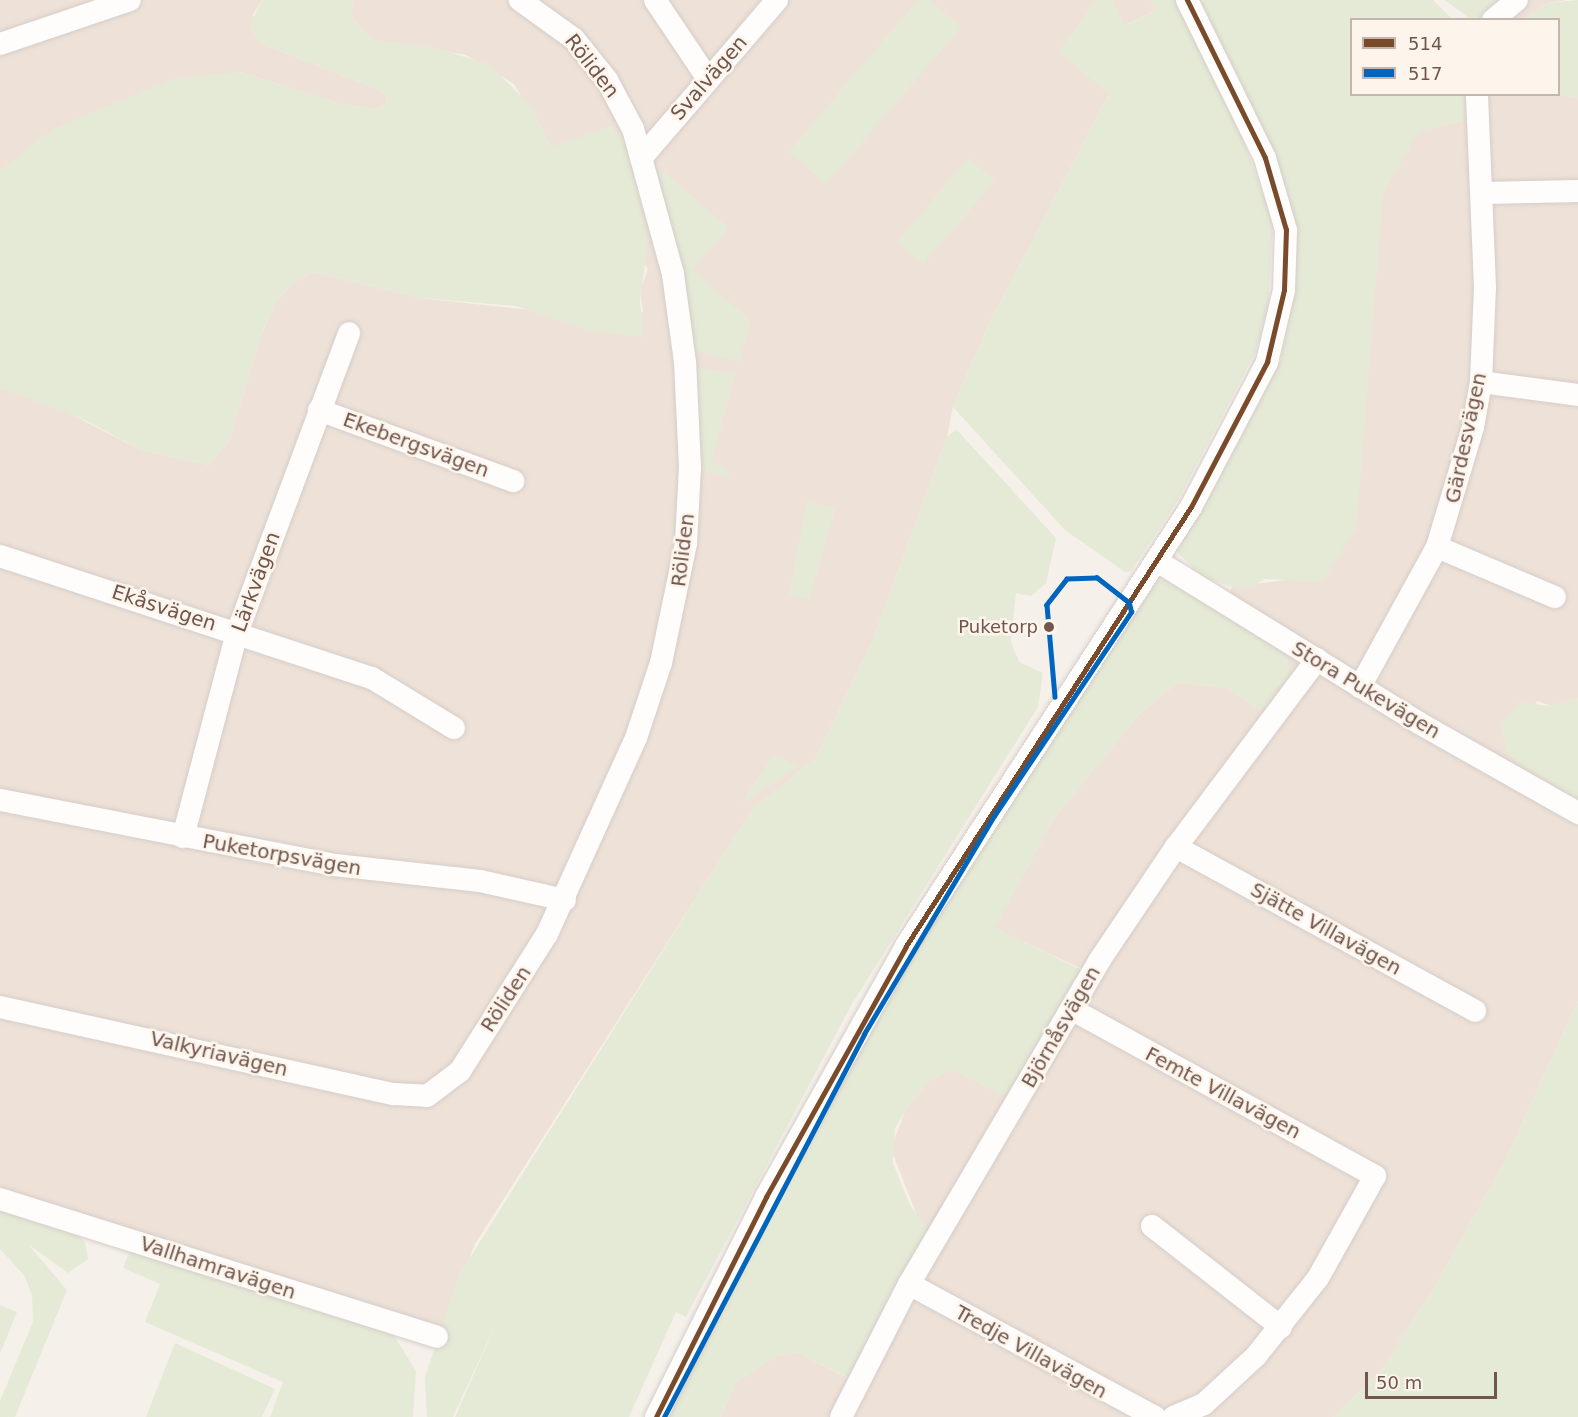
<!DOCTYPE html>
<html>
<head>
<meta charset="utf-8">
<style>
	body { margin:0 }
	#map { position:relative; width:1578px; height:1417px; overflow:hidden; background:#f6f0ea; font-family:"DejaVu Sans",sans-serif }
	div>[style] { position:absolute }
	.residential>* { inset:0; background:#eee2d8 }
	.green>* { inset:0; background:#e5ead6 }
	.roads { filter:drop-shadow(0 0 2px #d5cdc9) drop-shadow(0 0 2px #d5cdc9) }
	.minor>* { height:22px; margin:-11px; padding:0 11px; transform-origin:11px; border-radius:11px; background:#fefdfc }
	.bus-1>* { height:4.5px; margin:-2.25px; padding:0 2.25px; transform-origin:2.25px; border-radius:2.25px; background:#7a4b2a }
	.bus-2>* { height:4.5px; margin:-2.25px; padding:0 2.25px; transform-origin:2.25px; border-radius:2.25px; background:#0065bd }
	.dots>* { width:16px; height:16px; translate:-50% -50%; box-sizing:border-box; border:3px solid #fdf5ec; border-radius:50% }
	span { translate:-50% -50%; white-space:nowrap; text-align:center; line-height:1.15; -webkit-text-stroke:5px #fdf5ec; paint-order:stroke }
	.bus-label { font-size:18px; color:#71564d }
	.right { translate:-100% -50%; text-align:right }
	.street-label { font-size:20px; color:#71564d }
	.legend { position:absolute; left:1350px; top:18px; width:210px; height:78px; box-sizing:border-box; background:#fdf5ec; border:2px solid #c5b5ac; margin:0; padding:8px 10px; list-style:none; font-size:18px; color:#71564d }
	.legend li { display:flex; align-items:center; gap:12px; height:30px }
	.legend b { width:30px; border:2px solid #c5b5ac }
	.scale { position:absolute; left:1365px; top:1372px; width:132px; height:27px; box-sizing:border-box; border:3px solid #71564d; border-top:0; padding-left:8px; font-size:18px; line-height:21px; white-space:nowrap; color:#71564d; -webkit-text-stroke:4px #fdf5ec; paint-order:stroke }
</style>
</head>
<body>
<div id="map">
	<div class="residential">
		<div style="clip-path:polygon(0 0,262px 0,253px 15px,260px 43px,375px 88px,385px 95px,387px 104px,375px 109px,340px 104px,240px 72px,199px 78px,0 171px)"></div>
		<div style="clip-path:polygon(354px 0,1096px 0,1109px 94px,989px 324px,953px 407px,947px 437px,873px 640px,816px 758px,752px 810px,475px 1244px,442px 1326px,0 1191px,0 387px,57px 407px,141px 450px,209px 465px,229px 441px,261px 335px,276px 302px,294px 282px,314px 272px,420px 298px,532px 310px,643px 312px,640px 291px,648px 269px,551px 147px,514px 84px,466px 55px,371px 40px,350px 15px)"></div>
		<div style="clip-path:polygon(1112px 0,1151px 0,1156px 10px,1124px 26px)"></div>
		<div style="clip-path:polygon(1503px 0,1568px 0,1547px 3px,1526px 19px,1483px 20px)"></div>
		<div style="clip-path:polygon(1559px 94px,1578px 98px,1578px 698px,1551px 706px,1537px 701px,1508px 755px,1578px 799px,1578px 1001px,1505px 1161px,1436px 1285px,1381px 1371px,1333px 1417px,720px 1417px,736px 1382px,778px 1355px,797px 1352px,846px 1377px,919px 1221px,891px 1149px,905px 1111px,928px 1081px,952px 1069px,1008px 1098px,1082px 969px,994px 928px,1054px 818px,1139px 714px,1178px 682px,1226px 688px,1262px 710px,1220px 613px,1232px 587px,1308px 577px,1383px 193px,1404px 153px,1418px 132px,1464px 120px,1464px 95px)"></div>
	</div>
	<div class="green">
		<div style="clip-path:polygon(262px 0,354px 0,350px 15px,371px 40px,436px 48px,490px 65px,530px 105px,551px 147px,612px 126px,626px 141px,648px 244px,640px 299px,643px 337px,591px 331px,516px 306px,420px 298px,314px 272px,294px 282px,276px 302px,261px 335px,229px 441px,209px 465px,141px 450px,85px 420px,0 387px,0 171px,53px 129px,174px 79px,240px 72px,340px 104px,375px 109px,387px 104px,385px 95px,375px 88px,260px 43px,249px 27px)"></div>
		<div style="clip-path:polygon(918px 0,929px 0,961px 27px,826px 184px,789px 152px)"></div>
		<div style="clip-path:polygon(1096px 0,1112px 0,1125px 26px,1156px 10px,1151px 0,1176px 0,1236px 121px,1273px 221px,1268px 310px,1255px 353px,1178px 500px,1131px 571px,1125px 572px,1065px 530px,953px 407px,989px 324px,1109px 94px,1059px 52px)"></div>
		<div style="clip-path:polygon(1198px 0,1433px 0,1452px 19px,1352px 20px,1352px 94px,1464px 95px,1464px 120px,1418px 132px,1383px 193px,1356px 529px,1322px 582px,1264px 579px,1252px 587px,1232px 587px,1203px 577px,1177px 552px,1281px 360px,1296px 274px,1287px 191px)"></div>
		<div style="clip-path:polygon(1445px 0,1503px 0,1483px 20px,1470px 19px)"></div>
		<div style="clip-path:polygon(1578px 0,1578px 98px,1559px 94px,1558px 20px,1526px 19px,1547px 3px)"></div>
		<div style="clip-path:polygon(968px 158px,995px 181px,923px 264px,897px 242px)"></div>
		<div style="clip-path:polygon(661px 170px,729px 228px,692px 270px,750px 320px,740px 361px,692px 350px,656px 175px)"></div>
		<div style="clip-path:polygon(702px 368px,735px 375px,711px 463px,723px 467px,731px 478px,699px 469px,694px 377px)"></div>
		<div style="clip-path:polygon(956px 429px,1056px 538px,1046px 583px,1031px 596px,1016px 593px,1011px 642px,1019px 662px,1043px 673px,1038px 707px,852px 1004px,686px 1317px,676px 1312px,629px 1417px,455px 1417px,498px 1319px,453px 1417px,427px 1417px,425px 1377px,459px 1275px,752px 809px,816px 758px,873px 640px,947px 437px)"></div>
		<div style="clip-path:polygon(807px 501px,835px 509px,809px 599px,789px 594px)"></div>
		<div style="clip-path:polygon(1157px 580px,1165px 580px,1288px 653px,1289px 676px,1262px 710px,1226px 688px,1178px 682px,1139px 714px,1054px 818px,995px 928px,1082px 970px,1008px 1099px,952px 1069px,928px 1081px,905px 1111px,895px 1128px,893px 1163px,910px 1205px,930px 1233px,847px 1377px,797px 1352px,778px 1355px,736px 1382px,720px 1417px,662px 1417px,888px 984px)"></div>
		<div style="clip-path:polygon(1578px 698px,1578px 799px,1507px 755px,1501px 728px,1519px 702px,1551px 706px)"></div>
		<div style="clip-path:polygon(773px 755px,799px 766px,741px 804px)"></div>
		<div style="clip-path:polygon(1578px 1001px,1578px 1417px,1333px 1417px,1381px 1371px,1436px 1285px,1505px 1161px)"></div>
		<div style="clip-path:polygon(0 1209px,72px 1228px,85px 1243px,88px 1259px,68px 1273px,29px 1245px,67px 1290px,15px 1417px,0 1417px,0 1401px,33px 1322px,32px 1295px,24px 1275px,0 1249px)"></div>
		<div style="clip-path:polygon(130px 1250px,390px 1329px,416px 1371px,413px 1417px,270px 1417px,283px 1382px,145px 1322px,160px 1284px,123px 1268px)"></div>
		<div style="clip-path:polygon(0 1305px,17px 1312px,0 1354px)"></div>
		<div style="clip-path:polygon(175px 1343px,275px 1389px,262px 1417px,146px 1417px)"></div>
	</div>
	<div class="roads">
		<div class="minor">
			<div style="left:655px;top:0;width:95px;rotate:56.1deg"></div>
			<div style="left:1493px;top:20px;width:31px;rotate:-40deg"></div>
			<div style="left:0;top:44px;width:137px;rotate:-18.7deg"></div>
			<div style="left:642px;top:157px;width:207px;rotate:-49.3deg"></div>
			<div style="left:1483px;top:193px;width:95px;rotate:-1.2deg"></div>
			<div style="left:1481px;top:382px;width:98px;rotate:7.6deg"></div>
			<div style="left:319px;top:410px;width:207px;rotate:20.1deg"></div>
			<div style="left:1437px;top:547px;width:128px;rotate:23deg"></div>
			<div style="left:0;top:556px;width:391px;rotate:18.2deg"></div>
			<div style="left:372px;top:678px;width:96px;rotate:31.4deg"></div>
			<div style="left:1157px;top:561px;width:308px;rotate:31.7deg"></div>
			<div style="left:1419px;top:723px;width:183px;rotate:29.5deg"></div>
			<div style="left:1360px;top:687px;width:160px;rotate:-61.2deg"></div>
			<div style="left:1437px;top:547px;width:125px;rotate:-73.3deg"></div>
			<div style="left:1473px;top:427px;width:46px;rotate:-79.9deg"></div>
			<div style="left:1481px;top:382px;width:95px;rotate:-87.6deg"></div>
			<div style="left:1485px;top:287px;width:193px;rotate:-92.4deg"></div>
			<div style="left:0;top:800px;width:341px;rotate:11deg"></div>
			<div style="left:335px;top:865px;width:146px;rotate:6.3deg"></div>
			<div style="left:480px;top:881px;width:87px;rotate:12.6deg"></div>
			<div style="left:183px;top:837px;width:211px;rotate:-75.2deg"></div>
			<div style="left:237px;top:633px;width:320px;rotate:-69.5deg"></div>
			<div style="left:1176px;top:847px;width:341px;rotate:28.7deg"></div>
			<div style="left:0;top:1007px;width:403px;rotate:12.5deg"></div>
			<div style="left:394px;top:1094px;width:33px;rotate:3deg"></div>
			<div style="left:427px;top:1096px;width:41px;rotate:-37.1deg"></div>
			<div style="left:460px;top:1071px;width:162px;rotate:-57.6deg"></div>
			<div style="left:547px;top:934px;width:215px;rotate:-65.6deg"></div>
			<div style="left:636px;top:738px;width:79px;rotate:-71.6deg"></div>
			<div style="left:661px;top:663px;width:123px;rotate:-78.2deg"></div>
			<div style="left:686px;top:543px;width:76px;rotate:-87deg"></div>
			<div style="left:690px;top:467px;width:105px;rotate:-92.7deg"></div>
			<div style="left:685px;top:362px;width:89px;rotate:-97.8deg"></div>
			<div style="left:673px;top:274px;width:150px;rotate:-105.4deg"></div>
			<div style="left:633px;top:129px;width:55px;rotate:-118deg"></div>
			<div style="left:607px;top:80px;width:53px;rotate:-128.8deg"></div>
			<div style="left:574px;top:39px;width:67px;rotate:-144.2deg"></div>
			<div style="left:1071px;top:1009px;width:347px;rotate:28.8deg"></div>
			<div style="left:1375px;top:1176px;width:117px;rotate:119.2deg"></div>
			<div style="left:1318px;top:1278px;width:100px;rotate:128.5deg"></div>
			<div style="left:1256px;top:1356px;width:71px;rotate:137.3deg"></div>
			<div style="left:1204px;top:1404px;width:33px;rotate:157deg"></div>
			<div style="left:0;top:1199px;width:458px;rotate:17.5deg"></div>
			<div style="left:1152px;top:1226px;width:164px;rotate:38.1deg"></div>
			<div style="left:909px;top:1284px;width:280px;rotate:28.4deg"></div>
			<div style="left:656px;top:1417px;width:246px;rotate:-63.4deg"></div>
			<div style="left:766px;top:1197px;width:287px;rotate:-60.8deg"></div>
			<div style="left:906px;top:946px;width:523px;rotate:-57.01deg"></div>
			<div style="left:1191px;top:507px;width:164px;rotate:-62.3deg"></div>
			<div style="left:1267px;top:362px;width:74px;rotate:-76.7deg"></div>
			<div style="left:1284px;top:290px;width:60px;rotate:-88.1deg"></div>
			<div style="left:1286px;top:230px;width:75px;rotate:-106.3deg"></div>
			<div style="left:1265px;top:158px;width:176px;rotate:-116.3deg"></div>
			<div style="left:841px;top:1417px;width:149px;rotate:-62.9deg"></div>
			<div style="left:909px;top:1284px;width:375px;rotate:-59.5deg"></div>
			<div style="left:1099px;top:961px;width:138px;rotate:-56deg"></div>
			<div style="left:1176px;top:847px;width:235px;rotate:-53.1deg"></div>
		</div>
	</div>
	<div class="bus-1">
		<div style="left:656px;top:1417px;width:246px;rotate:-63.4deg"></div>
		<div style="left:766px;top:1197px;width:287px;rotate:-60.8deg"></div>
		<div style="left:906px;top:946px;width:523px;rotate:-57.01deg"></div>
		<div style="left:1191px;top:507px;width:164px;rotate:-62.3deg"></div>
		<div style="left:1267px;top:362px;width:74px;rotate:-76.7deg"></div>
		<div style="left:1284px;top:290px;width:60px;rotate:-88.1deg"></div>
		<div style="left:1286px;top:230px;width:75px;rotate:-106.3deg"></div>
		<div style="left:1265px;top:158px;width:176px;rotate:-116.3deg"></div>
	</div>
	<div class="bus-2">
		<div style="left:664px;top:1417px;width:432px;rotate:-62.4deg"></div>
		<div style="left:864px;top:1034px;width:254px;rotate:-59.2deg"></div>
		<div style="left:994px;top:816px;width:246px;rotate:-56.1deg"></div>
		<div style="left:1131px;top:612px;width:9px;rotate:-103deg"></div>
		<div style="left:1129px;top:603px;width:41px;rotate:-142deg"></div>
		<div style="left:1097px;top:578px;width:30px;rotate:178deg"></div>
		<div style="left:1067px;top:579px;width:33px;rotate:128deg"></div>
		<div style="left:1047px;top:605px;width:92px;rotate:85deg"></div>
	</div>
	<div class="dots">
		<div style="left:1049px;top:627px;background:#71564d"></div>
	</div>
	<div class="bus-label">
		<span class="right" style="left:1038px;top:627px">Puketorp</span>
	</div>
	<div class="street-label">
		<span style="left:592px;top:66px;rotate:52deg">Röliden</span>
		<span style="left:709px;top:78px;rotate:-49deg">Svalvägen</span>
		<span style="left:1466px;top:438px;rotate:-78deg">Gärdesvägen</span>
		<span style="left:416px;top:445px;rotate:20deg">Ekebergsvägen</span>
		<span style="left:683px;top:550px;rotate:-83deg">Röliden</span>
		<span style="left:256px;top:582px;rotate:-70deg">Lärkvägen</span>
		<span style="left:164px;top:608px;rotate:18deg">Ekåsvägen</span>
		<span style="left:1366px;top:690px;rotate:31deg">Stora Pukevägen</span>
		<span style="left:282px;top:855px;rotate:10deg">Puketorpsvägen</span>
		<span style="left:1326px;top:929px;rotate:29deg">Sjätte Villavägen</span>
		<span style="left:506px;top:999px;rotate:-57deg">Röliden</span>
		<span style="left:1061px;top:1027px;rotate:-60deg">Björnåsvägen</span>
		<span style="left:219px;top:1054px;rotate:13deg">Valkyriavägen</span>
		<span style="left:1223px;top:1093px;rotate:28deg">Femte Villavägen</span>
		<span style="left:218px;top:1268px;rotate:18deg">Vallhamravägen</span>
		<span style="left:1031px;top:1352px;rotate:29deg">Tredje Villavägen</span>
	</div>
	<ul class="legend">
	<li><b style="height:8px;background:#7a4b2a"></b>514</li>
	<li><b style="height:8px;background:#0065bd"></b>517</li>
	</ul>
	<div class="scale">50 m</div>
</div>
</body>
</html>
